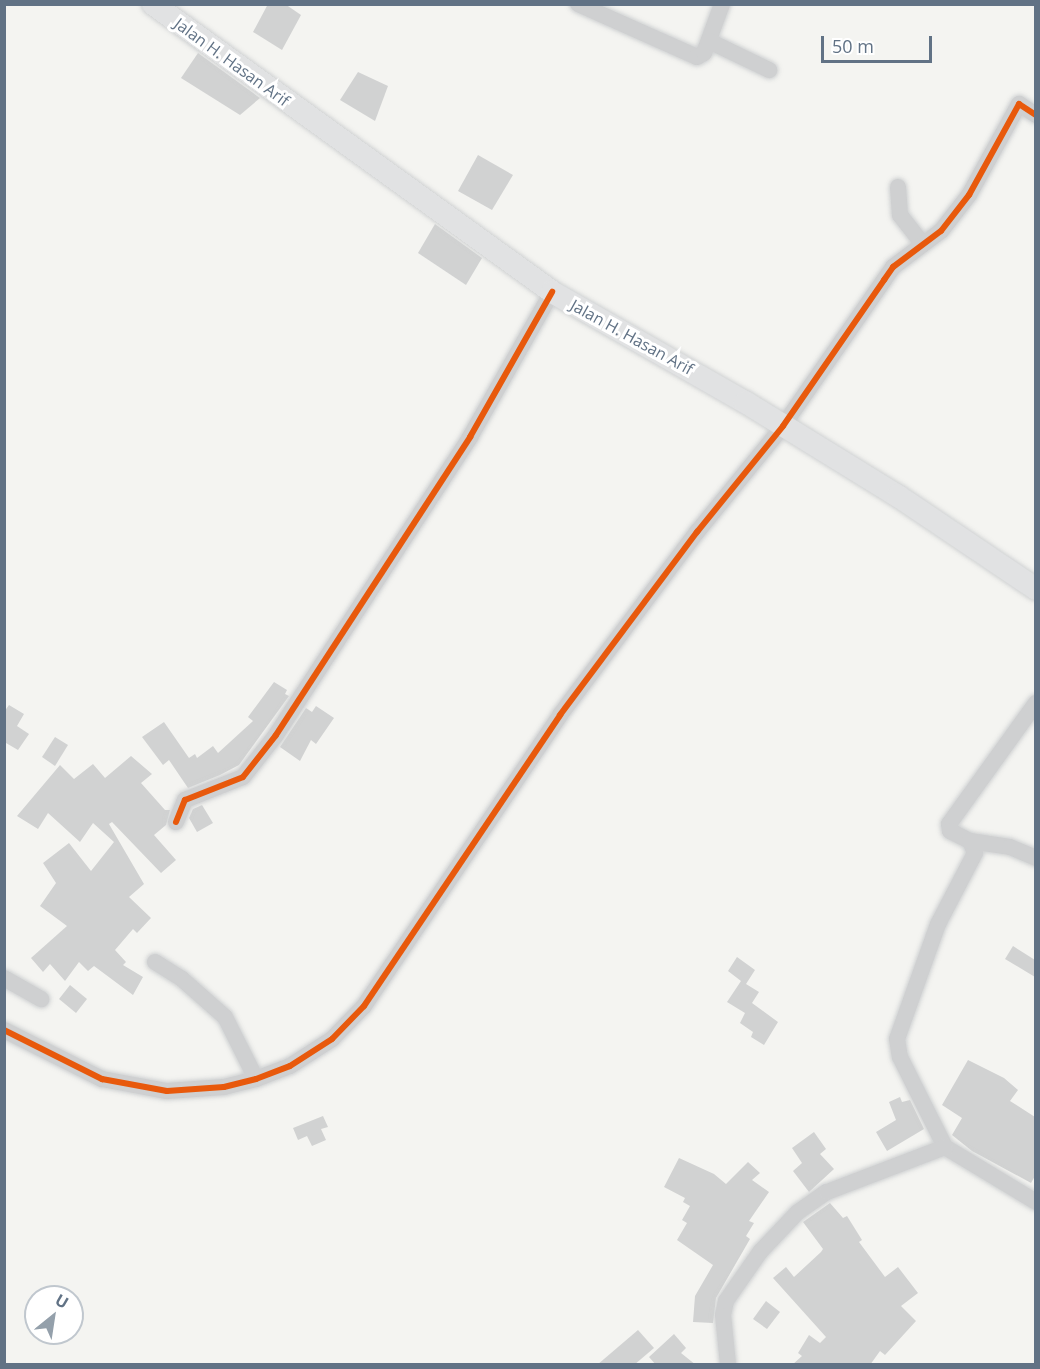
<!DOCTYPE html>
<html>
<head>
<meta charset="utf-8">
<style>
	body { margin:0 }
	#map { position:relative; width:1040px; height:1369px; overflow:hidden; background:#f4f4f1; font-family:"Open Sans",sans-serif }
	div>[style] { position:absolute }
	.building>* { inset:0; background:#d1d2d2 }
	.roads { filter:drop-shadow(0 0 2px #d0d2d3) drop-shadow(0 0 2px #d0d2d3) }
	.street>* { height:16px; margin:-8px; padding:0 8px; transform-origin:8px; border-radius:8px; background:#cfd0d1 }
	.secondary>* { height:22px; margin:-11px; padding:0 11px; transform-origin:11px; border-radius:11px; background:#e1e2e3 }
	.cycleway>* { height:6px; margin:-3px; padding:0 3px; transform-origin:3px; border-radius:3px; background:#e8590c }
	span { translate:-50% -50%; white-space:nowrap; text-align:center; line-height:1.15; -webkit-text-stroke:6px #fff; paint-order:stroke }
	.street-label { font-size:16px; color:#617285 }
	.frame { position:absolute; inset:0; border:6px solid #617285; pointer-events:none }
	.north { position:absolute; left:24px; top:1285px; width:60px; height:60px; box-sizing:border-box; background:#fff; border:2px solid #c0c7ce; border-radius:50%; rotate:30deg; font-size:16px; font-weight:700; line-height:24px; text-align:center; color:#617285 }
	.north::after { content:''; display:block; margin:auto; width:21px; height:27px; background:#94a0ab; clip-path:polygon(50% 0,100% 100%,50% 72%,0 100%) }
	.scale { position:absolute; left:821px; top:36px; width:111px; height:27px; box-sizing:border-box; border:3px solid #617285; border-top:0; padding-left:8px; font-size:18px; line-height:21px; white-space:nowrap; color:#617285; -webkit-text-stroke:4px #fff; paint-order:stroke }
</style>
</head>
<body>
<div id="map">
	<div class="building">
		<div style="clip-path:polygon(268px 4px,285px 4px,301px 15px,282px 50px,253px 32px)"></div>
		<div style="clip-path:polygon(198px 53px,260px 98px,240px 115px,181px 78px)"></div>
		<div style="clip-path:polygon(358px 72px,388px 86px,375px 121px,340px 100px)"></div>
		<div style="clip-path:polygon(478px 155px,513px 175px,492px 210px,458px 191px)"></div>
		<div style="clip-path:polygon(435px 224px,482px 258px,466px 285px,418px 253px)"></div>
		<div style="clip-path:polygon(274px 682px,287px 690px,285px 694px,289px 696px,239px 765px,220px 775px,188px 788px,169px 760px,163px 765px,142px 737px,164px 722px,189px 758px,195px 754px,197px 758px,213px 746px,218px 753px,253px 721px,248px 717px)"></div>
		<div style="clip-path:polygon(9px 705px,24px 714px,17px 726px,29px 734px,18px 750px,6px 743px,4px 746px,4px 712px)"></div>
		<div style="clip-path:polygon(316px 706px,334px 718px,316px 744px,311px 740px,300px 761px,280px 747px,306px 708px,312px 712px)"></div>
		<div style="clip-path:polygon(55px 737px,68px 745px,55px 766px,42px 757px)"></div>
		<div style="clip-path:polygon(131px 756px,152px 774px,141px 783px,165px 810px,170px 810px,166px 825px,154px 835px,176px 860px,161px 873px,112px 822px,109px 824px,144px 884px,129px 897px,151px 918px,137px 933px,133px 929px,115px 950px,126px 962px,123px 965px,143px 977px,133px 995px,94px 966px,88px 971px,79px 962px,65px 981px,50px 964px,43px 972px,31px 958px,67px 926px,40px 906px,56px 883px,43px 863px,69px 843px,91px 871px,114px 842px,93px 823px,80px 842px,48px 813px,38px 829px,17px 816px,60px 765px,74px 779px,93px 764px,105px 778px)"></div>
		<div style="clip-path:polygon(202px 805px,213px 823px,197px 832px,189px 818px,193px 809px)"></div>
		<div style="clip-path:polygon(1013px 946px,1035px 960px,1035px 977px,1005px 959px)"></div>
		<div style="clip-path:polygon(737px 957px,755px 970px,746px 984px,759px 992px,752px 1003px,778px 1022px,764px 1045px,751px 1037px,753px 1032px,740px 1023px,745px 1013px,727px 1002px,741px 981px,728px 971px)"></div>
		<div style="clip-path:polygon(70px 985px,87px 999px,76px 1013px,59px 999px)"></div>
		<div style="clip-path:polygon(968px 1060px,1004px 1078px,1018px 1090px,1010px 1101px,1035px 1117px,1035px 1176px,1031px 1183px,972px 1151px,952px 1135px,962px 1118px,942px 1105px)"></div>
		<div style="clip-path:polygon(900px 1097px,902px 1102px,910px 1100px,924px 1129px,887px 1151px,876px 1132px,896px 1120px,889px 1102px)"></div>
		<div style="clip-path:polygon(323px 1116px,328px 1127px,321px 1129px,326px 1140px,312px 1146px,307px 1136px,298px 1140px,293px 1128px)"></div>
		<div style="clip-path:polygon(814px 1132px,826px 1149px,820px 1154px,834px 1169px,809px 1192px,793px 1171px,802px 1163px,792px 1148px)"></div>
		<div style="clip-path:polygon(679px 1158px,714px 1174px,726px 1184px,748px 1162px,760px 1173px,752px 1180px,769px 1192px,749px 1221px,754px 1223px,746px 1236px,750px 1239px,716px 1298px,713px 1323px,693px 1322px,695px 1296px,713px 1265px,677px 1240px,687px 1223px,682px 1220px,690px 1206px,683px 1202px,685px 1198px,664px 1187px)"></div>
		<div style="clip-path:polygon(830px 1203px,843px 1218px,847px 1216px,862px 1240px,859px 1242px,885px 1277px,898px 1267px,918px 1293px,901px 1306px,916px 1321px,885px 1355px,880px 1351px,870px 1365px,792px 1365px,802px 1356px,798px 1353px,809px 1335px,820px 1343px,826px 1337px,773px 1278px,786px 1267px,794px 1277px,821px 1252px,823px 1249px,803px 1222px)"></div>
		<div style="clip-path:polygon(766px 1301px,780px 1312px,767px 1329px,753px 1319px)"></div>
		<div style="clip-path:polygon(638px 1330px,654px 1348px,634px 1365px,597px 1365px)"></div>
		<div style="clip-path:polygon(674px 1334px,686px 1348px,681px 1353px,696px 1365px,656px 1365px,649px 1357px)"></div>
	</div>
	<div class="roads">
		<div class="street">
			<div style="left:578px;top:4px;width:130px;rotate:24deg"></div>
			<div style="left:697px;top:57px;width:8px;rotate:-30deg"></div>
			<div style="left:704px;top:53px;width:52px;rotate:-69.8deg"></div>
			<div style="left:709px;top:41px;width:67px;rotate:25.8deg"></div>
			<div style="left:898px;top:187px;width:28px;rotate:86deg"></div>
			<div style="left:900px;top:215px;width:37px;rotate:52deg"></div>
			<div style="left:1036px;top:703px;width:149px;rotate:125.7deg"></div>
			<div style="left:949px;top:824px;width:7px;rotate:82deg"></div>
			<div style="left:950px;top:831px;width:22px;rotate:27deg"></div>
			<div style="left:970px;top:841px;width:13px;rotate:67deg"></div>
			<div style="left:975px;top:853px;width:80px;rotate:117.5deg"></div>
			<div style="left:938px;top:924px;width:122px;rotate:109.6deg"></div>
			<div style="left:897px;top:1039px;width:18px;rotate:81deg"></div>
			<div style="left:900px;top:1057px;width:101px;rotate:63.4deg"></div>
			<div style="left:945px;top:1147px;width:106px;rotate:31.1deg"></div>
			<div style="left:176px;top:822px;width:24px;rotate:-68deg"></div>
			<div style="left:185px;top:800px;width:62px;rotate:-21.6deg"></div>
			<div style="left:243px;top:777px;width:53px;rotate:-51.8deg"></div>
			<div style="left:276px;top:735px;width:356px;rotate:-56.9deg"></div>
			<div style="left:470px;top:437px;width:167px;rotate:-60.5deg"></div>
			<div style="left:970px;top:841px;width:40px;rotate:8.5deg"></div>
			<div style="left:1010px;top:847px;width:28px;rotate:23deg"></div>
			<div style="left:155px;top:962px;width:32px;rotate:32deg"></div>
			<div style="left:182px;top:979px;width:57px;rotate:41.5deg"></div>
			<div style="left:225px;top:1017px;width:69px;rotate:63.4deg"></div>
			<div style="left:4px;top:978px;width:43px;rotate:29.6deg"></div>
			<div style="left:4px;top:1030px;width:110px;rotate:26.6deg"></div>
			<div style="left:102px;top:1079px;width:66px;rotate:10.5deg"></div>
			<div style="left:167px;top:1091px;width:57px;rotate:-4deg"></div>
			<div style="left:224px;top:1087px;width:33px;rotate:-14deg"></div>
			<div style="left:256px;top:1079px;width:36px;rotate:-21deg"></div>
			<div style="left:290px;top:1066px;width:50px;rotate:-32.7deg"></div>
			<div style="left:332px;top:1039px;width:46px;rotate:-45.9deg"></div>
			<div style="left:364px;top:1006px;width:351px;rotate:-56deg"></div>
			<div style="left:560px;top:715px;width:229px;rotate:-53.2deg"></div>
			<div style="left:697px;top:532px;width:136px;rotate:-50.9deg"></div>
			<div style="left:783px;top:426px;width:178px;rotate:-55.3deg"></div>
			<div style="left:884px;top:280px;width:16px;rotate:-55deg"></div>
			<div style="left:893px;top:267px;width:60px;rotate:-36.9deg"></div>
			<div style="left:941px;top:231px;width:46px;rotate:-52.1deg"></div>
			<div style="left:969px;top:195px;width:104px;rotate:-61.2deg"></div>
			<div style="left:1019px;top:104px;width:20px;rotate:33deg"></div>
			<div style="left:728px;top:1364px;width:49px;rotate:-95.8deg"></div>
			<div style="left:723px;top:1315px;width:14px;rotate:-78deg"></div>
			<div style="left:726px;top:1301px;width:60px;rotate:-55.2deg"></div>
			<div style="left:760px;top:1252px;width:55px;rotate:-46.5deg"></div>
			<div style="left:798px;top:1212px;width:35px;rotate:-35deg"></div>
			<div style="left:827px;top:1192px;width:126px;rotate:-20.9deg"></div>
		</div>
		<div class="secondary">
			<div style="left:153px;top:4px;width:492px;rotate:35.8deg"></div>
			<div style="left:552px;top:292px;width:222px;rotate:29.7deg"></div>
			<div style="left:745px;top:402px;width:180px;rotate:31.6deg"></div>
			<div style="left:898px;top:496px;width:166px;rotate:34deg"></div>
		</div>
	</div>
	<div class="cycleway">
		<div style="left:176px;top:822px;width:24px;rotate:-68deg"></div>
		<div style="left:185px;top:800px;width:62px;rotate:-21.6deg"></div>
		<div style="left:243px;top:777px;width:53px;rotate:-51.8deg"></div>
		<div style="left:276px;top:735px;width:356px;rotate:-56.9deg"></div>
		<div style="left:470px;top:437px;width:167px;rotate:-60.5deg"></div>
		<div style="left:4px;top:1030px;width:110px;rotate:26.6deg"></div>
		<div style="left:102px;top:1079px;width:66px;rotate:10.5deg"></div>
		<div style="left:167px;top:1091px;width:57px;rotate:-4deg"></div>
		<div style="left:224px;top:1087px;width:33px;rotate:-14deg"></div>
		<div style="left:256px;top:1079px;width:36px;rotate:-21deg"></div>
		<div style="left:290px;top:1066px;width:50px;rotate:-32.7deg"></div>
		<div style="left:332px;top:1039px;width:46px;rotate:-45.9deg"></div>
		<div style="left:364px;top:1006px;width:351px;rotate:-56deg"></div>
		<div style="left:560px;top:715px;width:229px;rotate:-53.2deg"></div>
		<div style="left:697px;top:532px;width:136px;rotate:-50.9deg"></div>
		<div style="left:783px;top:426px;width:178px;rotate:-55.3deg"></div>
		<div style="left:884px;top:280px;width:16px;rotate:-55deg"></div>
		<div style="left:893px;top:267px;width:60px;rotate:-36.9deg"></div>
		<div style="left:941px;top:231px;width:46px;rotate:-52.1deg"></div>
		<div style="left:969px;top:195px;width:104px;rotate:-61.2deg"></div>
		<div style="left:1019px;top:104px;width:20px;rotate:33deg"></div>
	</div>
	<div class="street-label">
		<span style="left:232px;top:62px;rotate:36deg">Jalan H. Hasan Arif</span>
		<span style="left:632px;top:337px;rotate:29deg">Jalan H. Hasan Arif</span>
	</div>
	<div class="frame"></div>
	<div class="north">U</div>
	<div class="scale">50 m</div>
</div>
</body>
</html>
